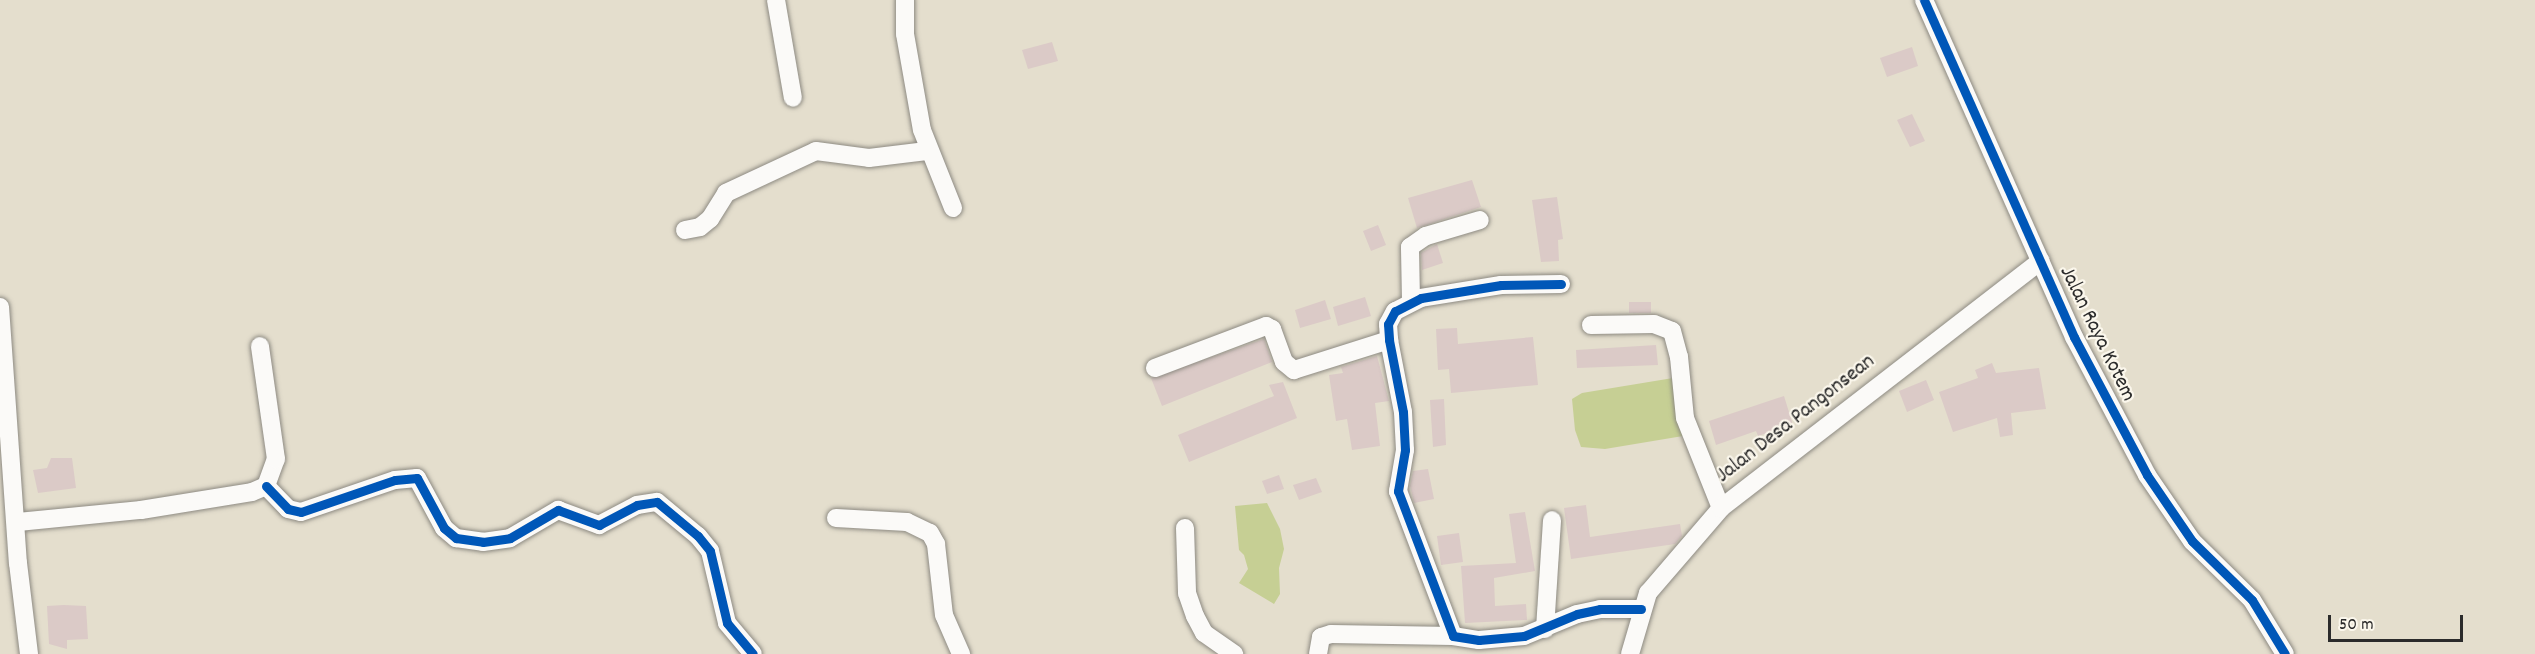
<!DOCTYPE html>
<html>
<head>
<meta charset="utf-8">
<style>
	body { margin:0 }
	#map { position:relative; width:2535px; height:654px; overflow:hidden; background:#e4decd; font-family:Dekko,sans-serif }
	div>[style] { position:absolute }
	.green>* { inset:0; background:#c6cf94 }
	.building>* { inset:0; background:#dbcac7 }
	.roads { filter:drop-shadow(0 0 2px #8d8a82) drop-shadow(0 0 2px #8d8a82) }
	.minor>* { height:18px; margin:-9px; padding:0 9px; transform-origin:9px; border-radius:9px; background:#fbfaf8 }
	.cycleway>* { height:9px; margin:-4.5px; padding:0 4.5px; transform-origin:4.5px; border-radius:4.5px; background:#0057b8 }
	span { translate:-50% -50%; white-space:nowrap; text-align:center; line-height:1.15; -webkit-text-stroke:4.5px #fbf7ec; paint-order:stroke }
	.street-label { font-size:22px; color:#2b2b2b }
	.scale { position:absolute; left:2328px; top:615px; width:135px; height:27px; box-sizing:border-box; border:3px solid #2b2b2b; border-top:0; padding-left:8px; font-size:18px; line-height:21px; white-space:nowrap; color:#2b2b2b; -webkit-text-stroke:4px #fbf7ec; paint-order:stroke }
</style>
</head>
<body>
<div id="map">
	<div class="green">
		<div style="clip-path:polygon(1673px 378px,1683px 436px,1605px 449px,1581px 447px,1575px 430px,1572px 399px,1582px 393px)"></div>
		<div style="clip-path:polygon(1267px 503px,1280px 529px,1284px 549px,1279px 568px,1280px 594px,1274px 604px,1239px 583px,1248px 569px,1244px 555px,1239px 550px,1235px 506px)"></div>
	</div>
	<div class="building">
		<div style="clip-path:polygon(1052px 42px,1058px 61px,1028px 69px,1022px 50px)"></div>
		<div style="clip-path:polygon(1912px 47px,1918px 66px,1887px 77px,1880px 58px)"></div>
		<div style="clip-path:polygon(1912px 114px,1925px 141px,1910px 147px,1897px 120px)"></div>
		<div style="clip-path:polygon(1472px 180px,1481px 207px,1417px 228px,1408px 198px)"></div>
		<div style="clip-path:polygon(1557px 197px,1563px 239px,1558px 240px,1559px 261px,1541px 262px,1532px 200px)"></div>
		<div style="clip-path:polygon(1378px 225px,1386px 245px,1371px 251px,1363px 231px)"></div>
		<div style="clip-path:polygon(1437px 244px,1443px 263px,1422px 270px,1421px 253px)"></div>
		<div style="clip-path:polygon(1365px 297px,1371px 316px,1338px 326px,1333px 307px)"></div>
		<div style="clip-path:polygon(1325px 300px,1331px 319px,1300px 328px,1295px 310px)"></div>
		<div style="clip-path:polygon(1629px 302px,1651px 302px,1651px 313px,1629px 313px)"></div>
		<div style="clip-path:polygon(1457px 328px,1458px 344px,1533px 337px,1538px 385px,1451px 393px,1449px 369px,1438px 370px,1436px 329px)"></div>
		<div style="clip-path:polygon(1264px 339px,1272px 362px,1162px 406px,1151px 378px)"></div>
		<div style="clip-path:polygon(1656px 345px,1658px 365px,1577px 368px,1576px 350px)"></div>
		<div style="clip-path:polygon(1377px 356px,1389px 401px,1375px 403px,1380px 446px,1352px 450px,1347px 419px,1336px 421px,1329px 375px,1343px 373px,1341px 367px)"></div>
		<div style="clip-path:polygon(1992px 363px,1996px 373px,2039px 368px,2046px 409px,2011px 413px,2013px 435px,2000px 437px,1997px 418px,1953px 432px,1939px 392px,1978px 378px,1975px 370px)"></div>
		<div style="clip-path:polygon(1926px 380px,1934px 400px,1907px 412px,1899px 391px)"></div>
		<div style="clip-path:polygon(1283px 382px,1297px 418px,1189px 462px,1178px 435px,1274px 396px,1269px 385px)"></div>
		<div style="clip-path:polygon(1784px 396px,1793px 425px,1758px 436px,1756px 431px,1716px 445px,1709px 421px)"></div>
		<div style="clip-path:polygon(1444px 399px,1446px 445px,1433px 447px,1430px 400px)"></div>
		<div style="clip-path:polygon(51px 458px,72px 458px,76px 488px,38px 493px,33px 470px,47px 468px)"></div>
		<div style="clip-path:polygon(1428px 469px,1434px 499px,1414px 503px,1410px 486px,1413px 471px)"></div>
		<div style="clip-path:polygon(1279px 475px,1284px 489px,1267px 494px,1262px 481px)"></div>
		<div style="clip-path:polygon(1316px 478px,1322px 492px,1299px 500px,1293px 485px)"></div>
		<div style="clip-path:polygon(1586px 505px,1590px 537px,1680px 524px,1682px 536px,1675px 544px,1571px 559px,1564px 508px)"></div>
		<div style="clip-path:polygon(1525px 512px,1535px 571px,1494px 578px,1495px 606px,1526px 604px,1527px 620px,1465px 623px,1461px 566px,1516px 563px,1509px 514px)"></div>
		<div style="clip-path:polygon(1459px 533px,1463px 562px,1441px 565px,1437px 536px)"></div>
		<div style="clip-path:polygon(64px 605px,86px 606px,88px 639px,67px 640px,67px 649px,49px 644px,47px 606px)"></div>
	</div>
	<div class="roads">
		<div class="minor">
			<div style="left:776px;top:0;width:99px;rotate:80.2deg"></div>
			<div style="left:905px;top:0;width:34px;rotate:90deg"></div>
			<div style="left:905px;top:34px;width:97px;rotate:80deg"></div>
			<div style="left:922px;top:130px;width:84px;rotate:68.3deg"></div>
			<div style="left:1924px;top:0;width:369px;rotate:66deg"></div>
			<div style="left:2074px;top:337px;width:156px;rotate:62.1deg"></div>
			<div style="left:2147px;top:475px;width:80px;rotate:55.7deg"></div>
			<div style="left:2192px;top:541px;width:84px;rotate:44.5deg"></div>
			<div style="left:2252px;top:600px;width:63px;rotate:58.6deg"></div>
			<div style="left:685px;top:230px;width:15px;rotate:-11deg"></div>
			<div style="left:700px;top:227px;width:13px;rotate:-39deg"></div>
			<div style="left:710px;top:219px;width:31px;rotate:-58deg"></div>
			<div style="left:726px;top:193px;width:99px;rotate:-25deg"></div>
			<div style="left:816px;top:151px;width:53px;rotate:7.5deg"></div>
			<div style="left:869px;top:158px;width:58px;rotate:-6.9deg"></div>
			<div style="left:1561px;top:284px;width:60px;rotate:179deg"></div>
			<div style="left:1501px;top:285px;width:81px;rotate:170.8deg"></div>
			<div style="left:1421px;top:298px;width:29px;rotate:153deg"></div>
			<div style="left:1395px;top:311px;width:15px;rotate:118deg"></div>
			<div style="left:1388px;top:324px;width:16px;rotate:86deg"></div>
			<div style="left:1389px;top:340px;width:73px;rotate:79deg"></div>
			<div style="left:1403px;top:412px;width:38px;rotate:87deg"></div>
			<div style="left:1405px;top:450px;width:42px;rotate:99.7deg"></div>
			<div style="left:1398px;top:491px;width:155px;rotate:69.2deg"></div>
			<div style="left:1453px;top:636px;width:26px;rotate:9deg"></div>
			<div style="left:1479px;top:640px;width:45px;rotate:-5.1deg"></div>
			<div style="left:1524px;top:636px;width:57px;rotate:-22.5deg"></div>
			<div style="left:1577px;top:614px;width:24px;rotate:-12deg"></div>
			<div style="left:1600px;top:609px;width:41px"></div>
			<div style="left:1411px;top:301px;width:54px;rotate:-91.1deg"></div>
			<div style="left:1410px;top:247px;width:19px;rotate:-35deg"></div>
			<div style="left:1426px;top:236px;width:56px;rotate:-16.5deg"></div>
			<div style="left:0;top:307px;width:257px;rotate:86deg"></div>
			<div style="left:18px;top:563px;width:92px;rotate:83.1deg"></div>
			<div style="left:1591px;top:325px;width:63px;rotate:-0.9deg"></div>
			<div style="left:1654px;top:324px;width:19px;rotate:21deg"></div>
			<div style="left:1672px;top:331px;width:27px;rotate:75deg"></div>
			<div style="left:1679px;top:357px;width:61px;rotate:84.4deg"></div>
			<div style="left:1685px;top:418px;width:97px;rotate:68.2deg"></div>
			<div style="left:1155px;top:368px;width:119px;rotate:-20.7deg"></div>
			<div style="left:1266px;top:326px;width:7px;rotate:27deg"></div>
			<div style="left:1272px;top:329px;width:35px;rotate:70deg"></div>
			<div style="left:1284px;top:362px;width:13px;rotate:39deg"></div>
			<div style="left:1294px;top:370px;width:100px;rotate:-17.5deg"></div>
			<div style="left:266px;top:486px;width:32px;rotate:46deg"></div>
			<div style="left:288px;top:509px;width:13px;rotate:13deg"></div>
			<div style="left:301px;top:512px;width:99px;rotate:-18.8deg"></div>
			<div style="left:395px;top:480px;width:22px;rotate:-5deg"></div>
			<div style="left:417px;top:478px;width:57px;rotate:61.6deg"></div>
			<div style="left:444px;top:528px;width:16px;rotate:40deg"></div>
			<div style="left:456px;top:538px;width:27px;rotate:8deg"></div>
			<div style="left:483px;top:542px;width:27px;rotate:-8deg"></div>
			<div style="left:510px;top:538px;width:56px;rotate:-30.3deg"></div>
			<div style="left:558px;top:510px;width:44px;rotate:20.1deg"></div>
			<div style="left:599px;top:525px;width:43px;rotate:-27.8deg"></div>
			<div style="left:637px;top:505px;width:20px;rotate:-9deg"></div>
			<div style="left:657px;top:502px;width:53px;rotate:39.7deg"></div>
			<div style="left:698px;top:536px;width:19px;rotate:51deg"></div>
			<div style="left:710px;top:551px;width:74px;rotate:76.7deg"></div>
			<div style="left:727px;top:623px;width:40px;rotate:50deg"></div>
			<div style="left:836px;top:518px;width:71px;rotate:3.2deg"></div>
			<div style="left:907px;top:522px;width:25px;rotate:26deg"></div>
			<div style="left:930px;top:533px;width:13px;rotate:61deg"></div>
			<div style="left:936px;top:544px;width:71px;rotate:83.6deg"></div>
			<div style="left:944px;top:615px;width:43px;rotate:66.4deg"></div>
			<div style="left:18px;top:522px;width:124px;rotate:-5.6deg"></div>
			<div style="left:141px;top:510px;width:112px;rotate:-9.2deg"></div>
			<div style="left:252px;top:492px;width:15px;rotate:-23deg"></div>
			<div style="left:266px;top:486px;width:29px;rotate:-70deg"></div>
			<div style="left:276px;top:459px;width:114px;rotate:-98.1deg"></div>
			<div style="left:1185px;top:528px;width:65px;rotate:88.2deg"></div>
			<div style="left:1187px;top:593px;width:24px;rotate:71deg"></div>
			<div style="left:1195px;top:616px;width:19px;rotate:62deg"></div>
			<div style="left:1204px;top:633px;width:37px;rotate:35deg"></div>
			<div style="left:1545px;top:629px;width:109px;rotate:-86.3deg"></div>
			<div style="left:1318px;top:654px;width:17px;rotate:-80deg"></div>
			<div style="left:1321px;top:637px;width:10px;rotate:-17deg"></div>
			<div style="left:1331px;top:634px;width:122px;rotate:0.9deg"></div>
			<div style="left:1630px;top:654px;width:64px;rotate:-73.6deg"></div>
			<div style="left:1648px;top:593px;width:112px;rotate:-49.3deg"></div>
			<div style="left:1721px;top:508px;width:404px;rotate:-37.7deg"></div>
		</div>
	</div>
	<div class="cycleway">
		<div style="left:1924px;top:0;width:369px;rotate:66deg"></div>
		<div style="left:2074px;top:337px;width:156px;rotate:62.1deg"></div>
		<div style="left:2147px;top:475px;width:80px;rotate:55.7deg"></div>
		<div style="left:2192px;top:541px;width:84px;rotate:44.5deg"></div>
		<div style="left:2252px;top:600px;width:63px;rotate:58.6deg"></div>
		<div style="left:1561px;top:284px;width:60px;rotate:179deg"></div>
		<div style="left:1501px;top:285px;width:81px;rotate:170.8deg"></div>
		<div style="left:1421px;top:298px;width:29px;rotate:153deg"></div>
		<div style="left:1395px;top:311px;width:15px;rotate:118deg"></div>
		<div style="left:1388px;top:324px;width:16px;rotate:86deg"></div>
		<div style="left:1389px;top:340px;width:73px;rotate:79deg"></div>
		<div style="left:1403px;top:412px;width:38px;rotate:87deg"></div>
		<div style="left:1405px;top:450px;width:42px;rotate:99.7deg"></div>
		<div style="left:1398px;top:491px;width:155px;rotate:69.2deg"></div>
		<div style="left:1453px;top:636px;width:26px;rotate:9deg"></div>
		<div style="left:1479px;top:640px;width:45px;rotate:-5.1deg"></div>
		<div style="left:1524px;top:636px;width:57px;rotate:-22.5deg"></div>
		<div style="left:1577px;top:614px;width:24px;rotate:-12deg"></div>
		<div style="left:1600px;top:609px;width:41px"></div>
		<div style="left:266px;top:486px;width:32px;rotate:46deg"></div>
		<div style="left:288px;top:509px;width:13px;rotate:13deg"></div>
		<div style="left:301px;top:512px;width:99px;rotate:-18.8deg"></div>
		<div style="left:395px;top:480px;width:22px;rotate:-5deg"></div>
		<div style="left:417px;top:478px;width:57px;rotate:61.6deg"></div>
		<div style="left:444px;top:528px;width:16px;rotate:40deg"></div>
		<div style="left:456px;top:538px;width:27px;rotate:8deg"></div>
		<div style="left:483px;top:542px;width:27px;rotate:-8deg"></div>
		<div style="left:510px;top:538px;width:56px;rotate:-30.3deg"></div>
		<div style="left:558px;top:510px;width:44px;rotate:20.1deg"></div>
		<div style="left:599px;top:525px;width:43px;rotate:-27.8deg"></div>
		<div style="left:637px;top:505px;width:20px;rotate:-9deg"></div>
		<div style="left:657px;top:502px;width:53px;rotate:39.7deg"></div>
		<div style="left:698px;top:536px;width:19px;rotate:51deg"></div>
		<div style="left:710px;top:551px;width:74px;rotate:76.7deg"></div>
		<div style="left:727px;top:623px;width:40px;rotate:50deg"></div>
	</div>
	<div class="street-label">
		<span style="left:2097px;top:334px;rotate:64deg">Jalan Raya Kotem</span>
		<span style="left:1796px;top:419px;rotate:-38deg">Jalan Desa Pangonsean</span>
	</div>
	<div class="scale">50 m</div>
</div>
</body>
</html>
